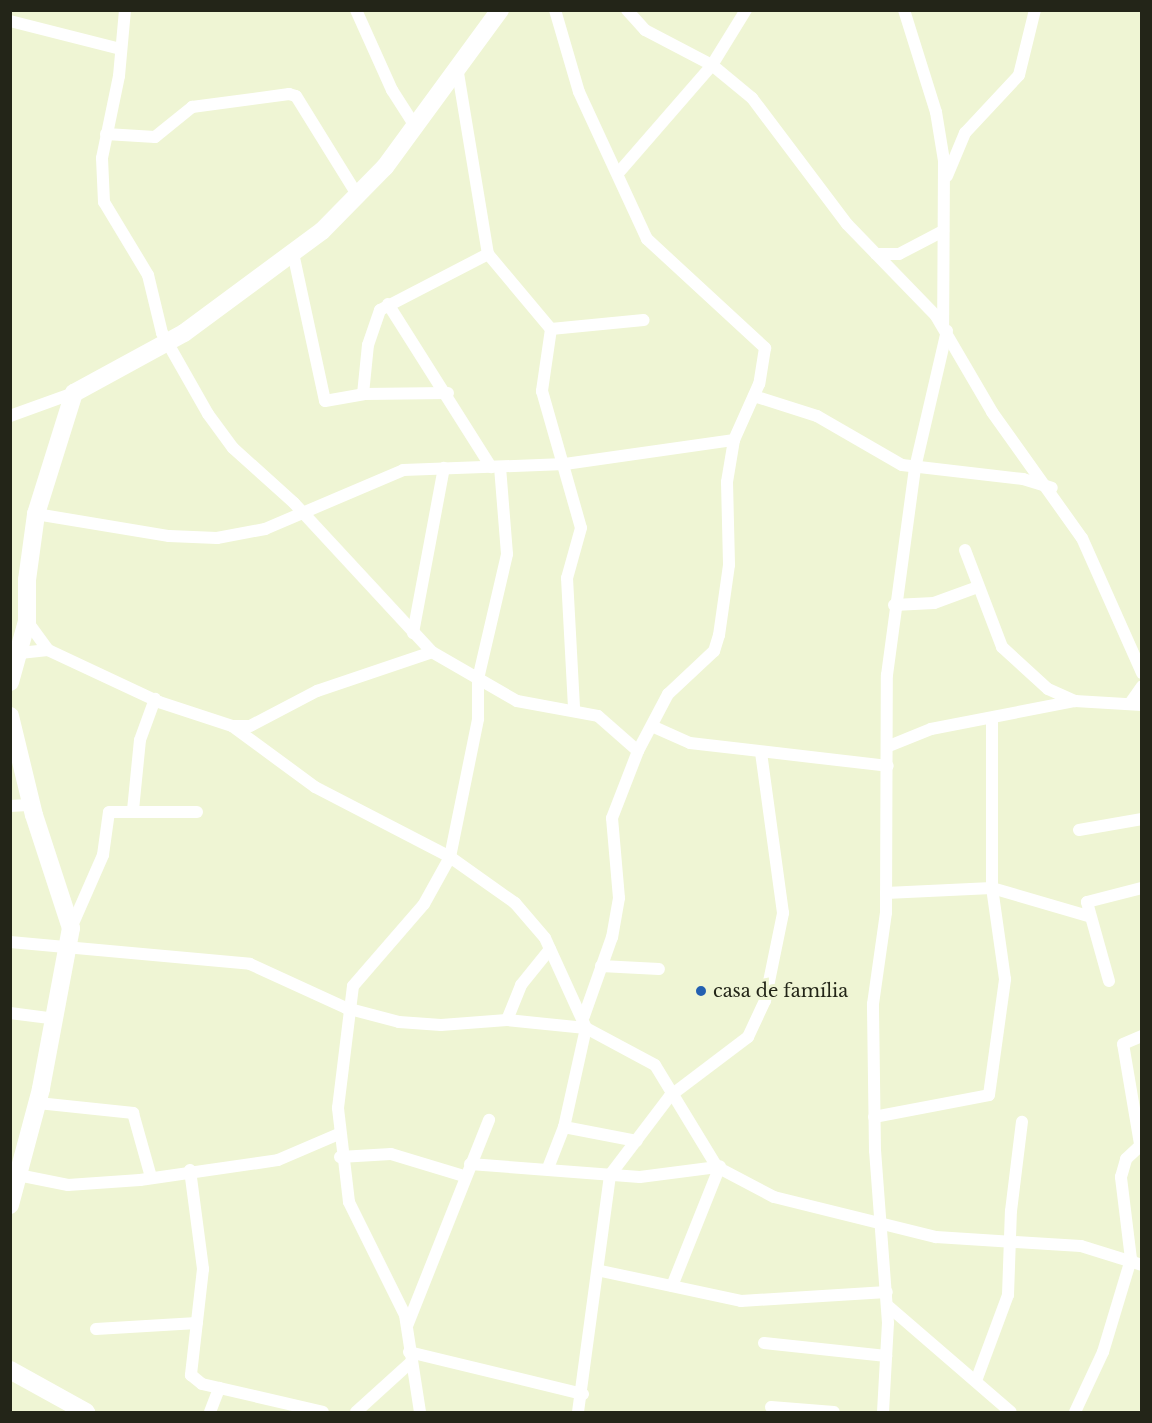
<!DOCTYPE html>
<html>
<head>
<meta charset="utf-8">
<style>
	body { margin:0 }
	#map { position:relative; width:1152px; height:1423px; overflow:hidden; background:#eff5d4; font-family:"Libre Baskerville",serif }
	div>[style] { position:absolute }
	.street>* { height:12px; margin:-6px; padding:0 6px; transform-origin:6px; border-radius:6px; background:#fff }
	.secondary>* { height:18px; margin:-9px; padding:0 9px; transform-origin:9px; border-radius:9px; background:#fff }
	.dots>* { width:16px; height:16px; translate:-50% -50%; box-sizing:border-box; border:3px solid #eff5d4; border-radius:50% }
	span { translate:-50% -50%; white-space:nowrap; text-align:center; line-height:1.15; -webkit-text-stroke:6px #eff5d4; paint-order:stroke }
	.poi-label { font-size:18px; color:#232518 }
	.left { translate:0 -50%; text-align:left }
	.frame { position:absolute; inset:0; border:12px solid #232518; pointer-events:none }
</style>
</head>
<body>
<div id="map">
	<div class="street">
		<div style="left:125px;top:10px;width:66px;rotate:95.2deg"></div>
		<div style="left:119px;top:76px;width:84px;rotate:101.7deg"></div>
		<div style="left:102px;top:158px;width:44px;rotate:87.4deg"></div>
		<div style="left:104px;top:202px;width:85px;rotate:58.9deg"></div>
		<div style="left:148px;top:275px;width:60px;rotate:76.4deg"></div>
		<div style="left:162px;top:333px;width:93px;rotate:60.4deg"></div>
		<div style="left:208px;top:414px;width:42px;rotate:53.7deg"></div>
		<div style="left:233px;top:448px;width:82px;rotate:42deg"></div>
		<div style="left:294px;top:503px;width:203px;rotate:47.2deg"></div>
		<div style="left:432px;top:652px;width:98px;rotate:30deg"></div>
		<div style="left:517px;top:701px;width:82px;rotate:10.5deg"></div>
		<div style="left:598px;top:716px;width:53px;rotate:41.2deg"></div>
		<div style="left:356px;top:10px;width:88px;rotate:65.8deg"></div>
		<div style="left:392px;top:90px;width:43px;rotate:57.4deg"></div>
		<div style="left:555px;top:10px;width:85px;rotate:73.7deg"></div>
		<div style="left:579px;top:92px;width:162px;rotate:65.2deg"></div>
		<div style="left:647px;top:239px;width:161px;rotate:42.7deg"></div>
		<div style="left:765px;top:348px;width:36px;rotate:99deg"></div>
		<div style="left:759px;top:384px;width:61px;rotate:114.1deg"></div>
		<div style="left:734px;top:440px;width:43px;rotate:99.5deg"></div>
		<div style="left:727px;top:482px;width:83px;rotate:88.6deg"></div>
		<div style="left:729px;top:565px;width:71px;rotate:98.1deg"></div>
		<div style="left:719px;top:635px;width:17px;rotate:107deg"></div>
		<div style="left:714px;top:651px;width:63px;rotate:136.9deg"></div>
		<div style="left:668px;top:694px;width:64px;rotate:117.8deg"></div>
		<div style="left:638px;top:751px;width:72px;rotate:111.2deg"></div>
		<div style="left:612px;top:818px;width:80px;rotate:85deg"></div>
		<div style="left:619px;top:898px;width:40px;rotate:100deg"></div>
		<div style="left:612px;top:937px;width:84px;rotate:109.5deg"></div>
		<div style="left:627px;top:10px;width:27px;rotate:48deg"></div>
		<div style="left:645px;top:30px;width:76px;rotate:27.6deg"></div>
		<div style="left:712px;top:65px;width:52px;rotate:39.5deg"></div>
		<div style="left:752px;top:98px;width:158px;rotate:53deg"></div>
		<div style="left:847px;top:224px;width:128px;rotate:45.9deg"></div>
		<div style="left:936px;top:316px;width:111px;rotate:59.7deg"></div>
		<div style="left:992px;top:412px;width:155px;rotate:54.5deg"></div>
		<div style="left:1082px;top:538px;width:148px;rotate:66deg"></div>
		<div style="left:904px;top:10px;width:107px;rotate:72.6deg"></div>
		<div style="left:936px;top:112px;width:50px;rotate:80.7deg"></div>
		<div style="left:944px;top:161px;width:165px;rotate:90.3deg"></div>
		<div style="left:10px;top:21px;width:114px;rotate:14.2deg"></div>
		<div style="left:457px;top:67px;width:190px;rotate:80.6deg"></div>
		<div style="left:488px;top:254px;width:98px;rotate:50deg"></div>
		<div style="left:551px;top:329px;width:63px;rotate:98.3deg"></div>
		<div style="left:542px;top:391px;width:142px;rotate:74.1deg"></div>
		<div style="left:581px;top:528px;width:52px;rotate:105.6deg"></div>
		<div style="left:567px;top:578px;width:131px;rotate:86.9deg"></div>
		<div style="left:106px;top:134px;width:49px;rotate:3.5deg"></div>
		<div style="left:155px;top:137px;width:48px;rotate:-39deg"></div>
		<div style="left:192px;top:107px;width:98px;rotate:-7.6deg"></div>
		<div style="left:289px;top:94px;width:7px;rotate:16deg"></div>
		<div style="left:296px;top:96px;width:118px;rotate:58.2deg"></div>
		<div style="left:620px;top:171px;width:140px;rotate:-49deg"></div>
		<div style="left:712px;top:65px;width:65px;rotate:-58.3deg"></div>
		<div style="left:947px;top:176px;width:47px;rotate:-67.3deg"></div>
		<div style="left:965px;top:133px;width:79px;rotate:-47deg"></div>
		<div style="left:1019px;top:75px;width:67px;rotate:-76.2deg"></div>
		<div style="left:293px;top:253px;width:151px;rotate:77.8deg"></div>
		<div style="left:325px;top:401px;width:39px;rotate:-10deg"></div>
		<div style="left:363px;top:394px;width:85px;rotate:-0.7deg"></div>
		<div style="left:876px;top:254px;width:23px"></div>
		<div style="left:899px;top:254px;width:50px;rotate:-27.6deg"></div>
		<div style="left:388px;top:304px;width:193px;rotate:57.7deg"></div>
		<div style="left:551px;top:329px;width:93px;rotate:-5.5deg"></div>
		<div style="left:363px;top:394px;width:49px;rotate:-84.2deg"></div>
		<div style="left:368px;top:345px;width:37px;rotate:-71deg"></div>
		<div style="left:380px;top:310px;width:122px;rotate:-27.4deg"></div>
		<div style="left:754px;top:396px;width:66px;rotate:17.6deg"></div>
		<div style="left:817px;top:416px;width:98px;rotate:30deg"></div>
		<div style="left:902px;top:465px;width:122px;rotate:6.6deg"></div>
		<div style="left:1023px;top:479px;width:30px;rotate:17deg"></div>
		<div style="left:10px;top:416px;width:68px;rotate:-19.8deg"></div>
		<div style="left:36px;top:514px;width:135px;rotate:9.4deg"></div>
		<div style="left:169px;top:536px;width:48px;rotate:2.4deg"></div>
		<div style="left:217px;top:538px;width:49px;rotate:-10.6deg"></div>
		<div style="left:265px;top:529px;width:150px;rotate:-23.1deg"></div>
		<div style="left:403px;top:470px;width:162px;rotate:-2.1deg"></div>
		<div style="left:565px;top:464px;width:171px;rotate:-8.1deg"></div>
		<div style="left:965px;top:550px;width:104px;rotate:69.1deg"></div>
		<div style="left:1002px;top:647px;width:62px;rotate:42.4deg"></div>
		<div style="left:1048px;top:689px;width:30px;rotate:24deg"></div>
		<div style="left:894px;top:605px;width:40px;rotate:-2.9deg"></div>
		<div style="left:934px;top:603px;width:44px;rotate:-20.1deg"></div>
		<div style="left:27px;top:621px;width:36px;rotate:54deg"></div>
		<div style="left:413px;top:633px;width:168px;rotate:-79.4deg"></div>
		<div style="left:20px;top:653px;width:28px;rotate:-6deg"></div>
		<div style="left:48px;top:650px;width:123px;rotate:25.1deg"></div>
		<div style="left:159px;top:702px;width:77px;rotate:18.2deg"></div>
		<div style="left:232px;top:726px;width:18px"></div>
		<div style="left:250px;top:726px;width:76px;rotate:-27.6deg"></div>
		<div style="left:317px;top:691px;width:121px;rotate:-18.7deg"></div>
		<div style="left:1131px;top:702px;width:19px;rotate:-55deg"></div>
		<div style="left:232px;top:726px;width:103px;rotate:36.3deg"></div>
		<div style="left:315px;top:787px;width:152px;rotate:27.4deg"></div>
		<div style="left:450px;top:857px;width:80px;rotate:35.3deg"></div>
		<div style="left:515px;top:903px;width:46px;rotate:49.4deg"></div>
		<div style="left:545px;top:938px;width:99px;rotate:65.5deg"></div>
		<div style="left:586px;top:1028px;width:101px;rotate:102.5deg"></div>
		<div style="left:564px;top:1127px;width:44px;rotate:111.3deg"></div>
		<div style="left:654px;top:727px;width:39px;rotate:24deg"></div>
		<div style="left:690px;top:743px;width:199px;rotate:6.6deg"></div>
		<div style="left:889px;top:746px;width:45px;rotate:-22deg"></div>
		<div style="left:931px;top:729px;width:147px;rotate:-11deg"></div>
		<div style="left:1075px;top:701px;width:67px;rotate:3.4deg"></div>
		<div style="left:10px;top:806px;width:22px;rotate:-3deg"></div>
		<div style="left:133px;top:810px;width:70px;rotate:-84.3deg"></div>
		<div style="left:140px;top:740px;width:44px;rotate:-69.9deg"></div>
		<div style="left:1079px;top:830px;width:64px;rotate:-9.9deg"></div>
		<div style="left:886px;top:893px;width:106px;rotate:-2.7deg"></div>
		<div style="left:992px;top:888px;width:100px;rotate:16.3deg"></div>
		<div style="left:71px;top:928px;width:80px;rotate:-66.3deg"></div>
		<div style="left:103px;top:855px;width:43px;rotate:-82.1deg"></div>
		<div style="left:109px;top:812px;width:88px"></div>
		<div style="left:10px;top:942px;width:241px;rotate:5.2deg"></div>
		<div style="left:250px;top:964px;width:106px;rotate:24.6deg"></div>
		<div style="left:346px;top:1008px;width:55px;rotate:14.8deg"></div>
		<div style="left:399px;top:1022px;width:42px;rotate:4.1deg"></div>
		<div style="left:441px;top:1025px;width:66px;rotate:-4.3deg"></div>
		<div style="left:507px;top:1020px;width:79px;rotate:5.8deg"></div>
		<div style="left:586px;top:1028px;width:78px;rotate:28.2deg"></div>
		<div style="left:655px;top:1065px;width:119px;rotate:58.7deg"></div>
		<div style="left:717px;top:1167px;width:64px;rotate:27.8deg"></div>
		<div style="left:774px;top:1197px;width:167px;rotate:13.9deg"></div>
		<div style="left:936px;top:1237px;width:145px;rotate:3.6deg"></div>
		<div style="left:1081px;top:1246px;width:64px;rotate:17.3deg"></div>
		<div style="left:601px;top:966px;width:58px;rotate:3deg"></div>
		<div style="left:1109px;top:981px;width:82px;rotate:-105.6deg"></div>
		<div style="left:1087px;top:902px;width:57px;rotate:-14.3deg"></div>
		<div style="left:10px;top:1013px;width:46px;rotate:7.4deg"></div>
		<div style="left:507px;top:1020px;width:38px;rotate:-68deg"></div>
		<div style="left:521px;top:985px;width:46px;rotate:-51.1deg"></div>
		<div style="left:38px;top:1103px;width:96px;rotate:6deg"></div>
		<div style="left:133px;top:1113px;width:66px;rotate:74.3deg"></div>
		<div style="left:874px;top:1117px;width:117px;rotate:-10.8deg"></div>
		<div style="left:989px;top:1095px;width:117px;rotate:-82.1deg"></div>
		<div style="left:1005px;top:979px;width:92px;rotate:-98.1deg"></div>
		<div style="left:992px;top:888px;width:167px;rotate:-90deg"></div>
		<div style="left:564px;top:1127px;width:74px;rotate:10.9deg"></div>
		<div style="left:1140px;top:1144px;width:101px;rotate:-99.6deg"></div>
		<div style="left:1123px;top:1044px;width:21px;rotate:-23deg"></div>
		<div style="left:340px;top:1157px;width:51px;rotate:-3.4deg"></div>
		<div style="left:391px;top:1154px;width:76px;rotate:16.8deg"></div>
		<div style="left:470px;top:1164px;width:170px;rotate:4.4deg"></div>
		<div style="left:640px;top:1177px;width:78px;rotate:-7.4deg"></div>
		<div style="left:190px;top:1170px;width:100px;rotate:82.5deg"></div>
		<div style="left:203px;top:1269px;width:107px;rotate:96.5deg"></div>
		<div style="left:191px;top:1375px;width:14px;rotate:39deg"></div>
		<div style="left:202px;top:1384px;width:124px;rotate:13deg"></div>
		<div style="left:18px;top:1175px;width:51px;rotate:11.3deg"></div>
		<div style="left:68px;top:1185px;width:72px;rotate:-4deg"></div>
		<div style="left:140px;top:1180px;width:139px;rotate:-8.2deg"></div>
		<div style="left:278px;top:1160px;width:66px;rotate:-23.1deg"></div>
		<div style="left:601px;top:1271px;width:143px;rotate:12.1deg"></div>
		<div style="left:741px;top:1301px;width:146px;rotate:-3.5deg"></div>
		<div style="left:672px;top:1286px;width:129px;rotate:-68.2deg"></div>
		<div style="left:888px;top:1306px;width:162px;rotate:40.8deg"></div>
		<div style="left:407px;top:1326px;width:222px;rotate:-68.3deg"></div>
		<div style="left:96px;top:1329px;width:101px;rotate:-3.4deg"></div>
		<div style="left:764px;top:1343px;width:123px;rotate:6.1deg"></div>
		<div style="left:409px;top:1352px;width:179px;rotate:13.6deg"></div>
		<div style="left:976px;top:1381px;width:92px;rotate:-69.6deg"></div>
		<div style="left:1008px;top:1295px;width:84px;rotate:-88deg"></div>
		<div style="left:1011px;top:1211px;width:90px;rotate:-83deg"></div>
		<div style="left:771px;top:1407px;width:63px;rotate:4.5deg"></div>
		<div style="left:210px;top:1412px;width:26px;rotate:-69deg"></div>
		<div style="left:356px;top:1412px;width:72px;rotate:-42.2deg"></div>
		<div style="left:420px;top:1412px;width:98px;rotate:-98.8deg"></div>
		<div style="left:405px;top:1315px;width:126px;rotate:-116.4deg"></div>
		<div style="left:349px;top:1202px;width:95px;rotate:-96.7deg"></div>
		<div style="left:338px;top:1108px;width:123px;rotate:-83deg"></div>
		<div style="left:353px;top:986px;width:108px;rotate:-49.1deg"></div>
		<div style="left:424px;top:904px;width:54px;rotate:-61deg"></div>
		<div style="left:450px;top:857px;width:141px;rotate:-78.5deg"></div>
		<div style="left:478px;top:719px;width:40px;rotate:-90deg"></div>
		<div style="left:478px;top:679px;width:128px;rotate:-76.9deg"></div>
		<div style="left:507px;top:554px;width:87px;rotate:-94.6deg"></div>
		<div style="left:578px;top:1412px;width:239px;rotate:-82.3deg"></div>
		<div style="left:610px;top:1175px;width:99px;rotate:-52.8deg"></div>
		<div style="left:670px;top:1096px;width:98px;rotate:-37.1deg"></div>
		<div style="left:748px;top:1037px;width:40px;rotate:-65deg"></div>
		<div style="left:765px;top:1001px;width:90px;rotate:-78.4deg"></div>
		<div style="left:783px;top:913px;width:162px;rotate:-97.8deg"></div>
		<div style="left:883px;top:1412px;width:89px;rotate:-86.8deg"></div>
		<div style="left:888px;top:1323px;width:172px;rotate:-94.3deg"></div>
		<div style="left:875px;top:1151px;width:147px;rotate:-90.8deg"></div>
		<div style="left:873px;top:1004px;width:92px;rotate:-81.9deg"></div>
		<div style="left:886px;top:913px;width:238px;rotate:-89.8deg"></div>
		<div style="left:887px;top:675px;width:209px;rotate:-82.3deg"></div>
		<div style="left:915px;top:468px;width:141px;rotate:-76.9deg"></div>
		<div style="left:1075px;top:1412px;width:66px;rotate:-65deg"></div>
		<div style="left:1103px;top:1352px;width:97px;rotate:-73.2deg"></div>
		<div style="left:1131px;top:1259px;width:83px;rotate:-97deg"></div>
		<div style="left:1121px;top:1177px;width:19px;rotate:-74deg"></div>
		<div style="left:1126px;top:1159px;width:22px;rotate:-43deg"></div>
	</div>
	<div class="secondary">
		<div style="left:10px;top:682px;width:63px;rotate:-74.4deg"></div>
		<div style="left:27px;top:621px;width:41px;rotate:-90deg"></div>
		<div style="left:27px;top:580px;width:67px;rotate:-82.2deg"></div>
		<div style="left:36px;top:514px;width:127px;rotate:-72.6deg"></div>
		<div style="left:74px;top:393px;width:125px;rotate:-28.6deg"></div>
		<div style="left:184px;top:333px;width:172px;rotate:-36.5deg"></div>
		<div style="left:322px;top:231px;width:90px;rotate:-45.5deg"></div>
		<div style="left:385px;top:167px;width:195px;rotate:-53.8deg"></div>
		<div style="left:10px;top:716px;width:102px;rotate:76.4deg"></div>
		<div style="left:34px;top:815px;width:119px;rotate:71.9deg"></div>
		<div style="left:71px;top:928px;width:164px;rotate:100.6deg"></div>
		<div style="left:41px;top:1089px;width:120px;rotate:105deg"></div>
		<div style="left:10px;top:1370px;width:87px;rotate:28.9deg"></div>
	</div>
	<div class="dots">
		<div style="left:701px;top:991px;background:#2360b1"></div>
	</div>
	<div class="poi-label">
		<span class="left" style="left:713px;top:991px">casa de família</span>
	</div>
	<div class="frame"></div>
</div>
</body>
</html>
